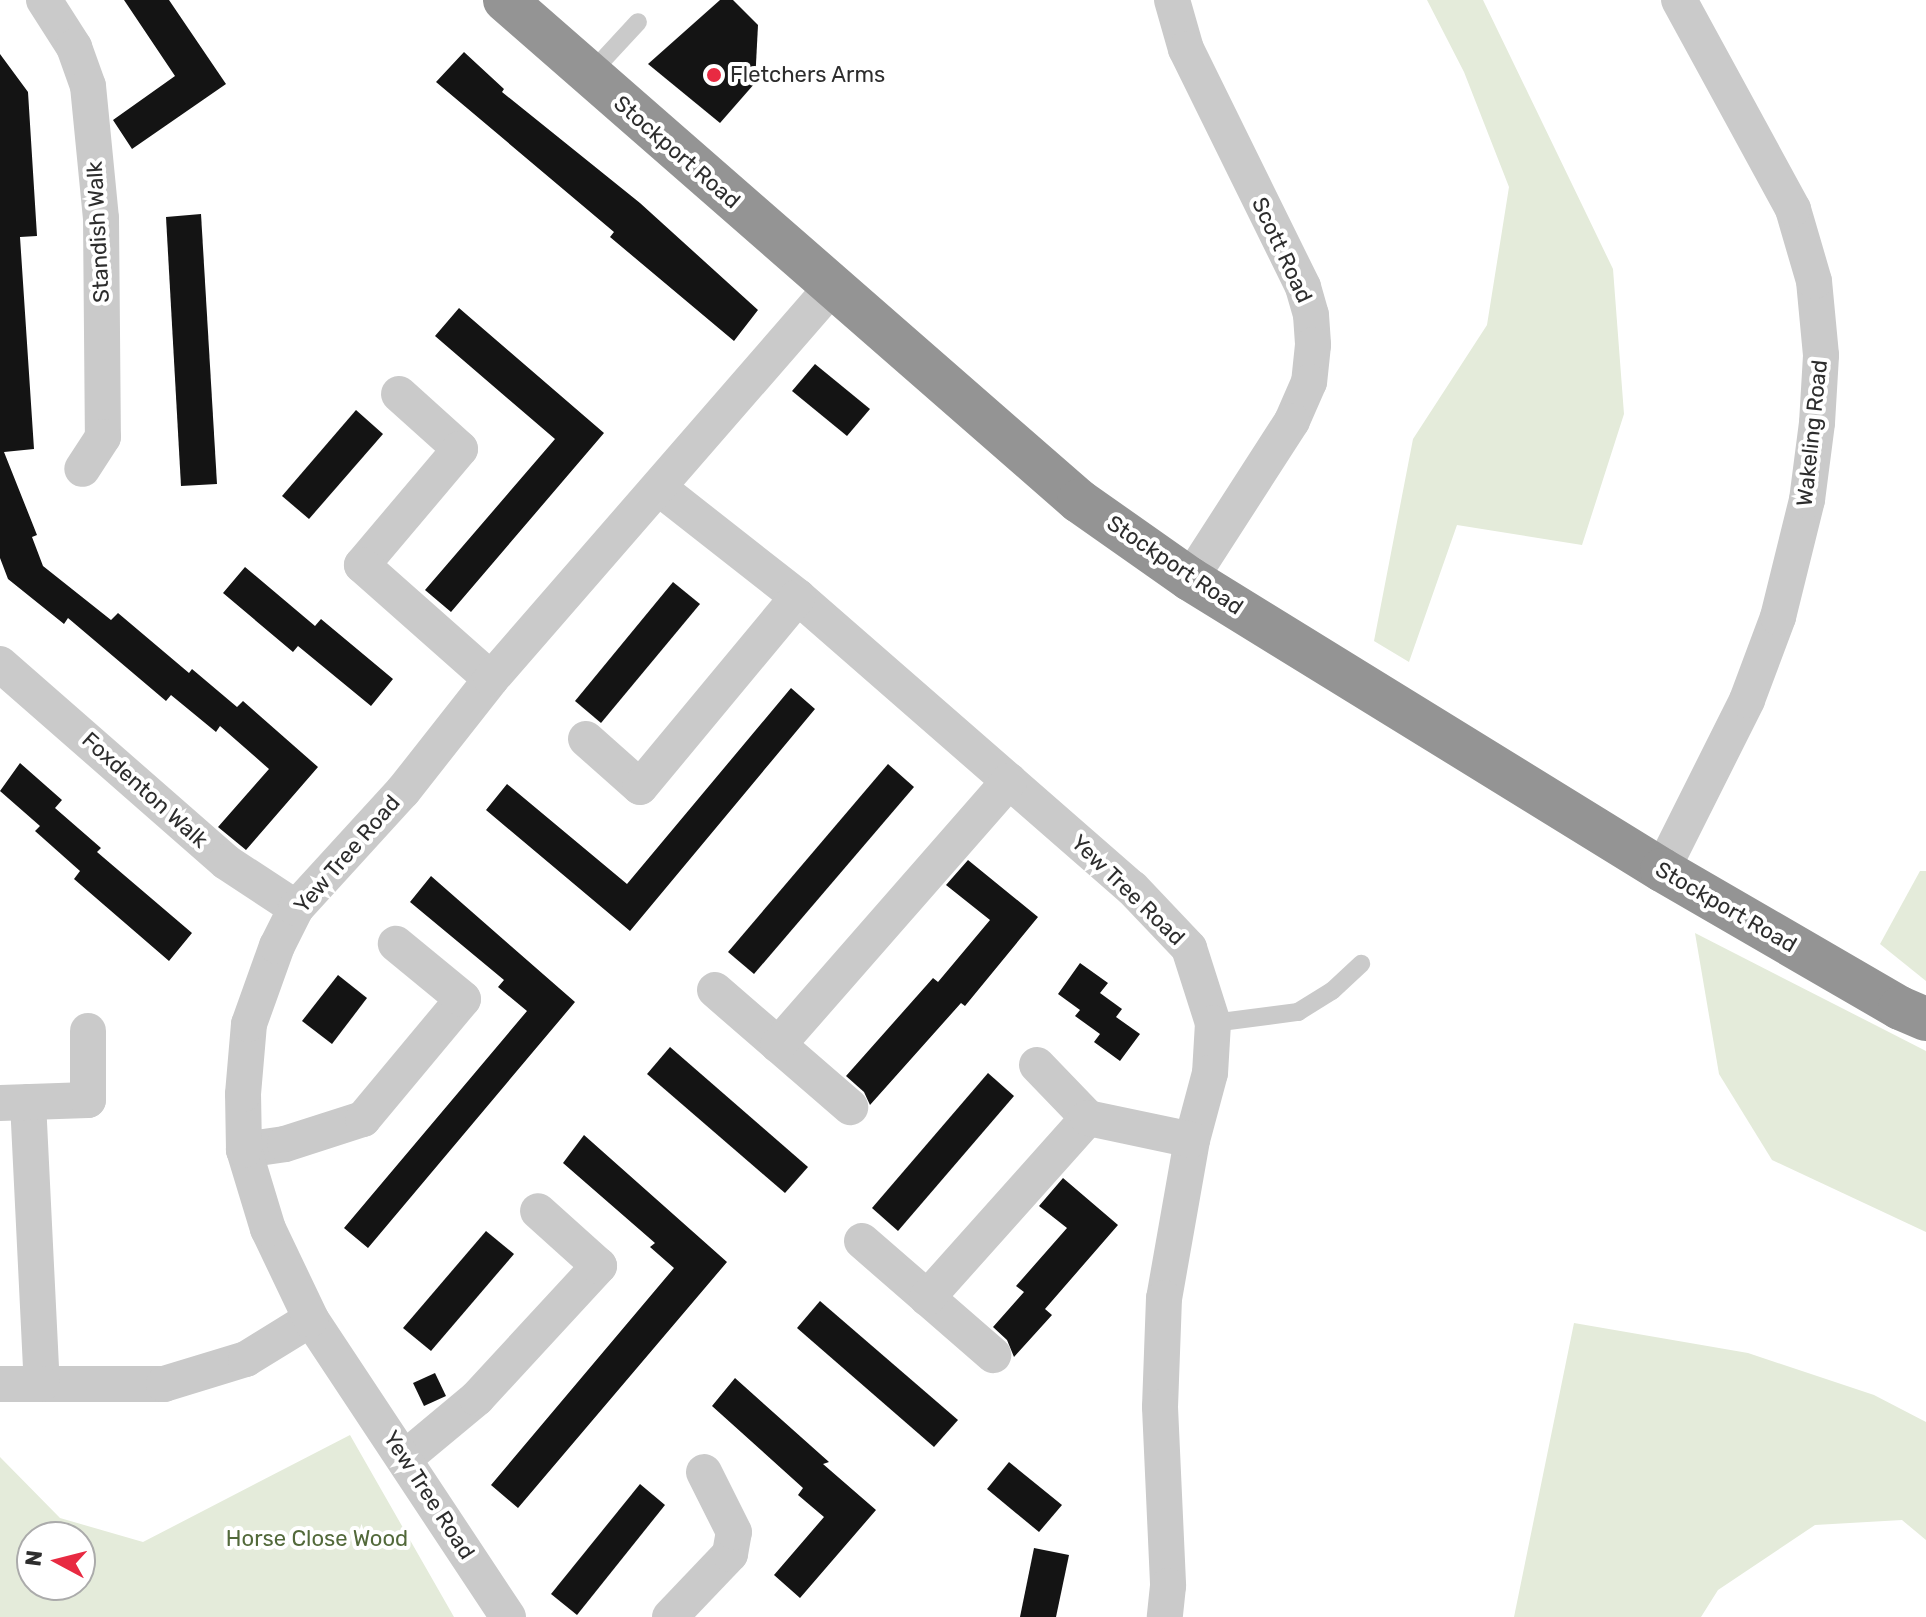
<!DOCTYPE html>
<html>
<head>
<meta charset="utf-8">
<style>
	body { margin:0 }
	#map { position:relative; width:1926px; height:1617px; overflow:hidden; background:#fff; font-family:Rubik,sans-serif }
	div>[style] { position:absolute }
	.green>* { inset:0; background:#e4ebda }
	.building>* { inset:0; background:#141414 }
	.lane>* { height:18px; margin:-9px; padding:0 9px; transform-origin:9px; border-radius:9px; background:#cacaca }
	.street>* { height:36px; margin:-18px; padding:0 18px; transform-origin:18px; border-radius:18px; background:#cacaca }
	.highway>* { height:44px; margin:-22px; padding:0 22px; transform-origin:22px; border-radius:22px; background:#949494 }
	.dots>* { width:22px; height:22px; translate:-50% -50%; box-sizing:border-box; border:4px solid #fff; border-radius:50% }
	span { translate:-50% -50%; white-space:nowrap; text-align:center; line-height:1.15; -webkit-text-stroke:8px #fff; paint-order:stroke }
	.poi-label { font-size:22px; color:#2d2d2d }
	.left { translate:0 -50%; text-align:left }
	.street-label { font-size:22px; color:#2d2d2d }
	.park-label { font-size:22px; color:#52693a }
	.north { position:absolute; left:16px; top:1521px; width:80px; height:80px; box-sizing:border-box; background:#fff; border:2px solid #ababab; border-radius:50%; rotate:277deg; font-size:22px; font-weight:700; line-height:32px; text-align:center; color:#2d2d2d }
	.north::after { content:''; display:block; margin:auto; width:28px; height:36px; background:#e82a42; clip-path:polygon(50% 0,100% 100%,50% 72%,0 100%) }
</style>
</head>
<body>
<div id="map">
	<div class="green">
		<div style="clip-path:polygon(1427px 0,1483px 0,1613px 269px,1624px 414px,1582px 545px,1457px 525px,1409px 662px,1374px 641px,1413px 439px,1487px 325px,1509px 187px,1464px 72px)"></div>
		<div style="clip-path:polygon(1920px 871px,1926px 871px,1926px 981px,1880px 944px)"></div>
		<div style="clip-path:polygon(1695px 933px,1926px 1051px,1926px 1232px,1772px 1160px,1719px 1074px)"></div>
		<div style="clip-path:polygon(1574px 1323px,1748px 1353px,1874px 1395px,1926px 1422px,1926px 1540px,1902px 1520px,1815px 1525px,1718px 1590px,1701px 1617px,1514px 1617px)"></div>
		<div style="clip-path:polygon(evenodd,350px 1435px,454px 1617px,0 1617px,0 1457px,60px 1518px,143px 1542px,350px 1435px,32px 1537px,80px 1537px,80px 1585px,32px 1585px,32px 1537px)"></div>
	</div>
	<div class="building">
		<div style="clip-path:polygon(124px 0,169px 0,226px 84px,132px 149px,113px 120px,175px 76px)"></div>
		<div style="clip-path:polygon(720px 0,733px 0,758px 25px,755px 83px,720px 123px,648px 64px)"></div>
		<div style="clip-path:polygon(464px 52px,504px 89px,502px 92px,640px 203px,758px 310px,734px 341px,610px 237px,614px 232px,436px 82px)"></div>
		<div style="clip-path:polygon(0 54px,28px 92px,37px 236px,20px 237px,34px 449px,4px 452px,37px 535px,32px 537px,43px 566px,111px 620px,118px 613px,189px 673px,192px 669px,237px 707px,243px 701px,318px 767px,246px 850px,218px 827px,269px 769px,220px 726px,216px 732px,171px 695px,166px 701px,68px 618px,64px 624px,8px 579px,0 558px)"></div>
		<div style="clip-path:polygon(201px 214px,217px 484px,181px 486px,166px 217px)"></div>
		<div style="clip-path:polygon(459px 308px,604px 433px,451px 612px,425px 590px,555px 439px,435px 336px)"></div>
		<div style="clip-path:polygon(815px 364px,870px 409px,847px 436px,792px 391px)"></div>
		<div style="clip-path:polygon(356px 410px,383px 434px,309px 519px,282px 496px)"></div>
		<div style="clip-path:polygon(245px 567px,315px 626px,321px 619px,393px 679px,371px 706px,298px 646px,293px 652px,223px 593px)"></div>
		<div style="clip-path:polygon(673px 582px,700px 604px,601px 723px,575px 701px)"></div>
		<div style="clip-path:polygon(791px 688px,815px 709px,630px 931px,486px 810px,507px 784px,627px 884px)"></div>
		<div style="clip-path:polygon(20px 763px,62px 800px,55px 808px,101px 848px,97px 852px,192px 933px,169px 961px,74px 879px,80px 871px,35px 831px,40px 826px,0 791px)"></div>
		<div style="clip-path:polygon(888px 764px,914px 787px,754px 974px,728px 952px)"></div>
		<div style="clip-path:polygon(968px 860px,1038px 917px,965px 1006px,961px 1003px,870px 1105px,864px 1092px,846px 1076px,933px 978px,938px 982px,990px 920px,946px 885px)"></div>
		<div style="clip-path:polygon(431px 876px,575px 1002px,368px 1248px,344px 1228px,527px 1011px,498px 987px,504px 980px,410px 902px)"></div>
		<div style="clip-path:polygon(1080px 963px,1108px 983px,1100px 993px,1122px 1009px,1116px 1017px,1140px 1034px,1120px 1061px,1094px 1042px,1100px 1034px,1075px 1016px,1080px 1010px,1058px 994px)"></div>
		<div style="clip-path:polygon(338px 975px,367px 998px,332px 1044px,302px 1021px)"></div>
		<div style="clip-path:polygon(670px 1047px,808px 1167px,785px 1193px,647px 1074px)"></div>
		<div style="clip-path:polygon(988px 1073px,1014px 1096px,898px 1231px,872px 1208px)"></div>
		<div style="clip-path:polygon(584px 1135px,727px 1262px,518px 1508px,491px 1485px,674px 1268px,650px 1247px,655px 1243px,563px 1163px)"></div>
		<div style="clip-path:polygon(1063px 1178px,1118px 1225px,1045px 1309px,1052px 1315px,1014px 1357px,1007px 1340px,993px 1327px,1024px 1292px,1016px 1286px,1067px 1228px,1039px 1206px)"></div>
		<div style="clip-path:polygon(486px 1231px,514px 1254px,431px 1351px,403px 1328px)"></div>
		<div style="clip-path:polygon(820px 1301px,958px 1420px,934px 1447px,797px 1328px)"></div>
		<div style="clip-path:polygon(435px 1373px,446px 1396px,424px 1406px,413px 1383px)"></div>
		<div style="clip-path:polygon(735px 1378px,829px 1462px,823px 1464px,876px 1510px,800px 1598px,774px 1575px,824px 1517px,798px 1495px,803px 1488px,712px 1406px)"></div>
		<div style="clip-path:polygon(1009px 1462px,1062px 1505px,1039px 1532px,987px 1489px)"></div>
		<div style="clip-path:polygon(640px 1484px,665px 1505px,577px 1615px,551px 1594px)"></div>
		<div style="clip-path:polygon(1034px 1548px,1069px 1555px,1056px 1617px,1020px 1617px)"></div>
	</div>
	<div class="lane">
		<div style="left:589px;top:75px;width:72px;rotate:-47.2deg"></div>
		<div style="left:1213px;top:1023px;width:86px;rotate:-7.4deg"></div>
		<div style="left:1298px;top:1012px;width:40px;rotate:-32deg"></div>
		<div style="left:1332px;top:991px;width:40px;rotate:-43deg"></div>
	</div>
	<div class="street">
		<div style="left:44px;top:0;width:56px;rotate:57.4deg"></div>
		<div style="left:74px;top:47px;width:41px;rotate:70.3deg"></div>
		<div style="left:88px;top:86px;width:133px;rotate:84.4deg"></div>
		<div style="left:101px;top:218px;width:219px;rotate:89.5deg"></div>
		<div style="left:103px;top:437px;width:38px;rotate:123deg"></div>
		<div style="left:1172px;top:0;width:51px;rotate:74.1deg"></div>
		<div style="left:1186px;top:49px;width:265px;rotate:63.8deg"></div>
		<div style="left:1303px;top:287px;width:29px;rotate:74deg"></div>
		<div style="left:1311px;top:315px;width:30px;rotate:86deg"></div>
		<div style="left:1313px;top:345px;width:37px;rotate:96deg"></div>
		<div style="left:1309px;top:382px;width:43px;rotate:113.6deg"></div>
		<div style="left:1292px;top:421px;width:188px;rotate:122.8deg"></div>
		<div style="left:399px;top:394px;width:82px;rotate:42deg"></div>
		<div style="left:460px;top:449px;width:152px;rotate:130.2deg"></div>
		<div style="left:362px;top:565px;width:172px;rotate:41.5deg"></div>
		<div style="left:659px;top:488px;width:177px;rotate:38.1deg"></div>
		<div style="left:798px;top:597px;width:443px;rotate:41.1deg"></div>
		<div style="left:1132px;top:888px;width:83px;rotate:46.5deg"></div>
		<div style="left:1189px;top:948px;width:79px;rotate:72.3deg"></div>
		<div style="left:1213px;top:1023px;width:50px;rotate:93.4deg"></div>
		<div style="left:1210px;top:1073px;width:69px;rotate:105deg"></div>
		<div style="left:1192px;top:1140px;width:160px;rotate:100deg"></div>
		<div style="left:1164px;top:1298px;width:109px;rotate:92.1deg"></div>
		<div style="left:1160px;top:1407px;width:179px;rotate:87.4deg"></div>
		<div style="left:1168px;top:1586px;width:31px;rotate:96deg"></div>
		<div style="left:0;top:664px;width:300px;rotate:41.2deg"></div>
		<div style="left:226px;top:862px;width:84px;rotate:33.3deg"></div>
		<div style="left:586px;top:739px;width:72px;rotate:41.6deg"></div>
		<div style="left:640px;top:787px;width:247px;rotate:-50.3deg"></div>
		<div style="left:1662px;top:870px;width:190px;rotate:-63.4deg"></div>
		<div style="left:1747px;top:700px;width:89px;rotate:-69.5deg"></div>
		<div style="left:1778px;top:617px;width:121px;rotate:-76.1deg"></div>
		<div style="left:1807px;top:500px;width:78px;rotate:-82.6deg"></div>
		<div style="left:1817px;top:423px;width:68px;rotate:-86.6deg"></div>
		<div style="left:1821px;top:355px;width:74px;rotate:-95.4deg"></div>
		<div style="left:1814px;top:281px;width:75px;rotate:-106.3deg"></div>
		<div style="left:1793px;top:209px;width:238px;rotate:-118.6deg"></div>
		<div style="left:715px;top:990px;width:179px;rotate:40.9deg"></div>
		<div style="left:778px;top:1045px;width:351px;rotate:-48.8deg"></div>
		<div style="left:1037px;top:1065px;width:74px;rotate:46.1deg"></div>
		<div style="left:28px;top:1102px;width:282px;rotate:87.2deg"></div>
		<div style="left:42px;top:1384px;width:122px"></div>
		<div style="left:164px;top:1384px;width:86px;rotate:-17deg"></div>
		<div style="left:246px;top:1359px;width:76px;rotate:-31.6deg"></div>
		<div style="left:0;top:1103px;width:88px;rotate:-2deg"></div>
		<div style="left:88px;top:1100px;width:69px;rotate:-90deg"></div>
		<div style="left:244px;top:1150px;width:41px;rotate:-8.3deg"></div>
		<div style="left:285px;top:1144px;width:82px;rotate:-17.8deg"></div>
		<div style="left:363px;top:1119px;width:156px;rotate:-50.2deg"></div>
		<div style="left:463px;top:999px;width:87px;rotate:-140.6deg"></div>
		<div style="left:862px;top:1241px;width:174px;rotate:41deg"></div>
		<div style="left:927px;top:1298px;width:241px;rotate:-48.2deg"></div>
		<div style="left:1088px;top:1118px;width:106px;rotate:11.9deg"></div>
		<div style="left:0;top:1384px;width:42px"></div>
		<div style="left:405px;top:1458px;width:94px;rotate:-39.8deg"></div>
		<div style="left:477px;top:1398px;width:180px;rotate:-47.3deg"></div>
		<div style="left:599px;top:1266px;width:82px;rotate:-138deg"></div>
		<div style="left:508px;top:1617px;width:357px;rotate:-123.5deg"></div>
		<div style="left:311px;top:1319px;width:100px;rotate:-115.5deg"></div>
		<div style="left:268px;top:1229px;width:83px;rotate:-106.9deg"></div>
		<div style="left:244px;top:1150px;width:56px;rotate:-91deg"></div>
		<div style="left:243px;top:1094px;width:70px;rotate:-85.1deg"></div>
		<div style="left:249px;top:1024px;width:83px;rotate:-70.3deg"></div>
		<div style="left:277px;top:946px;width:42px;rotate:-63.4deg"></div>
		<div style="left:296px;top:908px;width:159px;rotate:-47.6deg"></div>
		<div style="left:403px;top:791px;width:142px;rotate:-51.8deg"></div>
		<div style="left:491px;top:679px;width:520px;rotate:-48.98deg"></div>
		<div style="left:670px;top:1617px;width:87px;rotate:-46.4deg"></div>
		<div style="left:730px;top:1554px;width:22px;rotate:-80deg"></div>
		<div style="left:734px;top:1532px;width:67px;rotate:-116.6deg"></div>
	</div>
	<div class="highway">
		<div style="left:505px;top:0;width:762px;rotate:41.12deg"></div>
		<div style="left:1079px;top:501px;width:136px;rotate:35.1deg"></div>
		<div style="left:1190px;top:579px;width:554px;rotate:31.65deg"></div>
		<div style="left:1662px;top:870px;width:275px;rotate:30.1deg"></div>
		<div style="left:1900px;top:1008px;width:28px;rotate:23deg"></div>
	</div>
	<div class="dots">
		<div style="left:714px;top:75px;background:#e82a42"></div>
	</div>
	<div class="poi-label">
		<span class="left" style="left:730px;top:75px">Fletchers Arms</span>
	</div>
	<div class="street-label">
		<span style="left:677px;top:152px;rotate:41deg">Stockport Road</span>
		<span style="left:98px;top:232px;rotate:-93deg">Standish Walk</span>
		<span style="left:1282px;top:250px;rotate:65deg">Scott Road</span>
		<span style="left:1812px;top:433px;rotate:-84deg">Wakeling Road</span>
		<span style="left:1175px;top:565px;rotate:34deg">Stockport Road</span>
		<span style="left:145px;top:790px;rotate:42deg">Foxdenton Walk</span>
		<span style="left:347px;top:854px;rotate:-49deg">Yew Tree Road</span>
		<span style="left:1128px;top:890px;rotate:44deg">Yew Tree Road</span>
		<span style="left:1726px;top:907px;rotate:30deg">Stockport Road</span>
		<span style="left:429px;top:1495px;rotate:57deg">Yew Tree Road</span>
	</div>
	<div class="park-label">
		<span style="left:317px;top:1539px">Horse Close Wood</span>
	</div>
	<div class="north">N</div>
</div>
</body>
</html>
